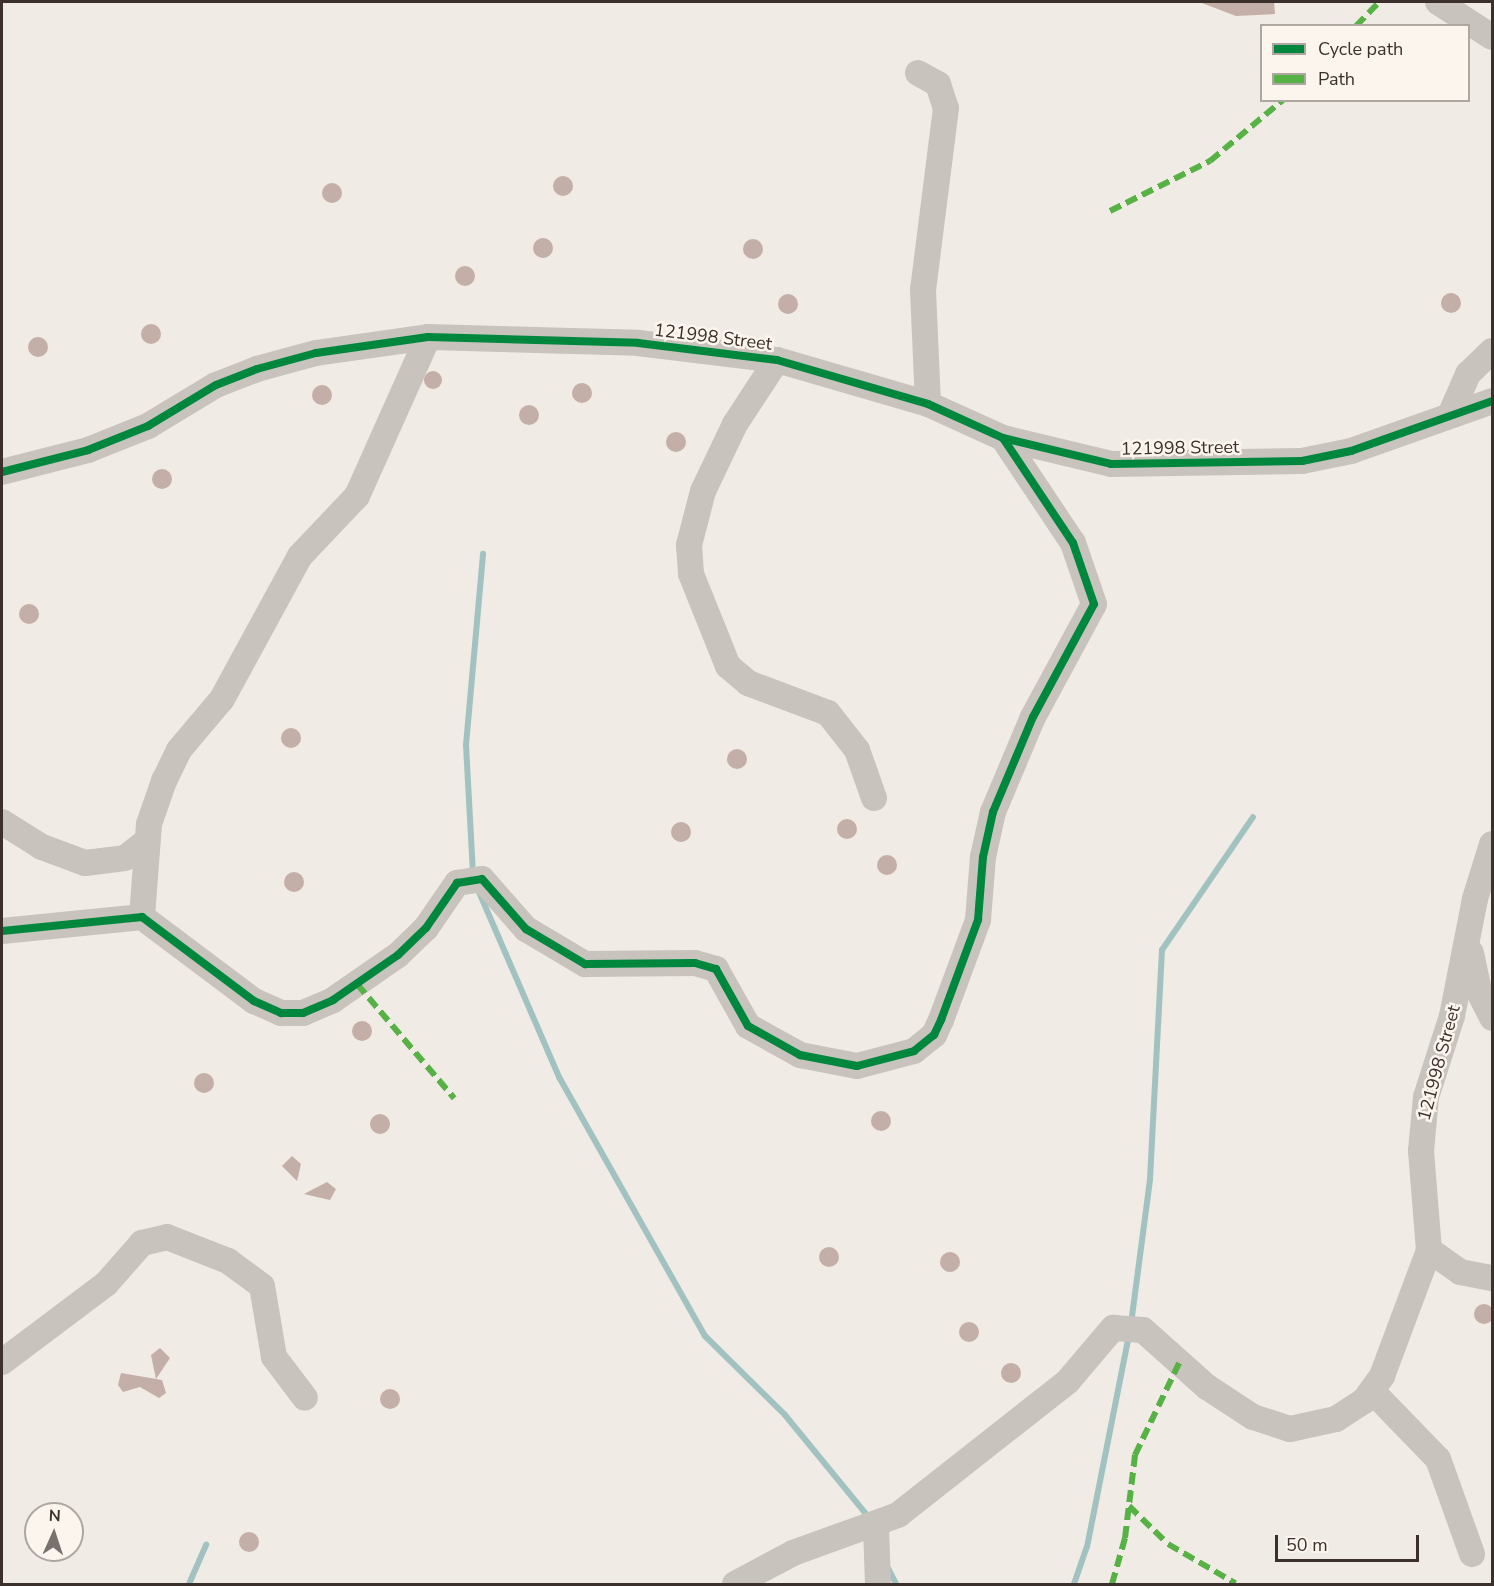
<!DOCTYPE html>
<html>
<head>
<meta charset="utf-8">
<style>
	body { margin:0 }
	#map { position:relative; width:1494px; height:1586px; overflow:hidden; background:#f0ebe5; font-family:"Nunito Sans",sans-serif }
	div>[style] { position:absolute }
	.stream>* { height:6px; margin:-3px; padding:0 3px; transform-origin:3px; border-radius:3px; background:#a1c2c1 }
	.building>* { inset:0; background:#c3afa7 }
	.round { border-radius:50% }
	.minor>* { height:26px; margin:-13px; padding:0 13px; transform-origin:13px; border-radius:13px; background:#c9c3be }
	.quiet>* { height:6px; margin-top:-3px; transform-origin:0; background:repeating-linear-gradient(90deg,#57b246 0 12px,transparent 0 18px) }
	.cycleway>* { height:8px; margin:-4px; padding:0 4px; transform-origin:4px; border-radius:4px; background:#00873e }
	span { translate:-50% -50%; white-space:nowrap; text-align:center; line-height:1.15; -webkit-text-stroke:5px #fbf5ee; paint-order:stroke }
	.street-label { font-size:18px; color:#3b302b }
	.frame { position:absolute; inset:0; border:3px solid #3b302b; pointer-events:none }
	.legend { position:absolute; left:1260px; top:24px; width:210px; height:78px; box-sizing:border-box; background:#fbf5ee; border:2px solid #aea6a0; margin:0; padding:8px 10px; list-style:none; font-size:18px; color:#3b302b }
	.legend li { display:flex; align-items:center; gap:12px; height:30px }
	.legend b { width:30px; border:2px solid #aea6a0 }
	.north { position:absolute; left:24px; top:1502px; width:60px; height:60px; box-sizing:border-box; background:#fbf5ee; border:2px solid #aea6a0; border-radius:50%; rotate:3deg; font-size:16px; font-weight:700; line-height:24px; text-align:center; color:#3b302b }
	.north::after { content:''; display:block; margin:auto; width:21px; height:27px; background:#7a716c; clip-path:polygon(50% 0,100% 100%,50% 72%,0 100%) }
	.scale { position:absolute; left:1275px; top:1535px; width:144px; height:27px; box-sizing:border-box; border:3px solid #3b302b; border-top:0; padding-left:8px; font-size:18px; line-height:21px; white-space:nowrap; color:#3b302b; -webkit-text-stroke:4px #fbf5ee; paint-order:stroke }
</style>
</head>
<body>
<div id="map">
	<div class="stream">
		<div style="left:473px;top:874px;width:129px;rotate:-93.1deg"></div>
		<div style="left:466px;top:745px;width:192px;rotate:-84.9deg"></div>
		<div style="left:479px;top:892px;width:202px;rotate:66.6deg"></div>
		<div style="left:559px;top:1077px;width:297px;rotate:60.6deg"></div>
		<div style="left:705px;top:1336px;width:112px;rotate:44.6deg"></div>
		<div style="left:785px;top:1415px;width:134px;rotate:50.7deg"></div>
		<div style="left:1131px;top:1324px;width:146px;rotate:-82.5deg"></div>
		<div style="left:1150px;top:1179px;width:229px;rotate:-87deg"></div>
		<div style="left:1162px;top:950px;width:161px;rotate:-55.6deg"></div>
		<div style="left:888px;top:1568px;width:18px;rotate:63deg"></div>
		<div style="left:189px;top:1584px;width:43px;rotate:-66.4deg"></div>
		<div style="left:1074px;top:1584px;width:39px;rotate:-71deg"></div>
		<div style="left:1087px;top:1547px;width:217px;rotate:-78.8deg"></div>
	</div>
	<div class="building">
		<div style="clip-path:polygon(1274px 2px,1275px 14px,1236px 16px,1202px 3px)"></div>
		<div class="round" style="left:553px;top:176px;width:20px;height:20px"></div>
		<div class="round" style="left:322px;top:183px;width:20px;height:20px"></div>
		<div class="round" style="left:533px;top:238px;width:20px;height:20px"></div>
		<div class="round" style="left:743px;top:239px;width:20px;height:20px"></div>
		<div class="round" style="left:455px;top:266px;width:20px;height:20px"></div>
		<div class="round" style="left:1441px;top:293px;width:20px;height:20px"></div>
		<div class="round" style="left:778px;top:294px;width:20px;height:20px"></div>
		<div class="round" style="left:141px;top:324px;width:20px;height:20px"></div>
		<div class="round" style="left:28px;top:337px;width:20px;height:20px"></div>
		<div class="round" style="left:424px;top:371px;width:18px;height:18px"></div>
		<div class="round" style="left:572px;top:383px;width:20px;height:20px"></div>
		<div class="round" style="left:312px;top:385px;width:20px;height:20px"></div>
		<div class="round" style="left:519px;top:405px;width:20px;height:20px"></div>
		<div class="round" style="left:666px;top:432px;width:20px;height:20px"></div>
		<div class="round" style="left:152px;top:469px;width:20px;height:20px"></div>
		<div class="round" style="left:19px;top:604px;width:20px;height:20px"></div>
		<div class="round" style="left:281px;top:728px;width:20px;height:20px"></div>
		<div class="round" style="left:727px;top:749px;width:20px;height:20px"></div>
		<div class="round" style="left:837px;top:819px;width:20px;height:20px"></div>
		<div class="round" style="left:671px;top:822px;width:20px;height:20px"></div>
		<div class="round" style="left:877px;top:855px;width:20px;height:20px"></div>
		<div class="round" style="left:284px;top:872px;width:20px;height:20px"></div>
		<div class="round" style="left:352px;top:1021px;width:20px;height:20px"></div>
		<div class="round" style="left:194px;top:1073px;width:20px;height:20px"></div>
		<div class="round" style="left:871px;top:1111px;width:20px;height:20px"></div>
		<div class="round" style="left:370px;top:1114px;width:20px;height:20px"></div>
		<div style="clip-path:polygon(292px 1156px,301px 1164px,297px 1181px,282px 1166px)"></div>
		<div style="clip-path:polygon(327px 1182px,336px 1189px,330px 1200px,304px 1194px)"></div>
		<div class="round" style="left:819px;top:1247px;width:20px;height:20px"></div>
		<div class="round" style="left:940px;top:1252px;width:20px;height:20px"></div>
		<div class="round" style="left:1474px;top:1304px;width:20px;height:20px"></div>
		<div class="round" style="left:959px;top:1322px;width:20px;height:20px"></div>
		<div style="clip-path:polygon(160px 1348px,170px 1358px,156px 1379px,151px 1355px)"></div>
		<div class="round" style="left:1001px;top:1363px;width:20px;height:20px"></div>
		<div style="clip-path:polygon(121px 1373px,162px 1380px,166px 1393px,159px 1398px,140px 1387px,123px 1392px,118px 1385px)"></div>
		<div class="round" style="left:380px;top:1389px;width:20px;height:20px"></div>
		<div class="round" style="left:239px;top:1532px;width:20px;height:20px"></div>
	</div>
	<div class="minor">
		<div style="left:1438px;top:2px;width:64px;rotate:32.9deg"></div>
		<div style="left:918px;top:73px;width:23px;rotate:29deg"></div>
		<div style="left:938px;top:84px;width:25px;rotate:72deg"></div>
		<div style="left:946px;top:108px;width:183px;rotate:97.2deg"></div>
		<div style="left:923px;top:290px;width:114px;rotate:87.5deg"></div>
		<div style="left:777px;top:360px;width:77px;rotate:123.3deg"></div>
		<div style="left:735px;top:424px;width:74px;rotate:115.5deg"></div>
		<div style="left:703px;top:491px;width:56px;rotate:104.5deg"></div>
		<div style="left:689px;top:545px;width:29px;rotate:86deg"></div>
		<div style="left:691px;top:574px;width:99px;rotate:68.1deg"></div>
		<div style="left:728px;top:666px;width:26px;rotate:40deg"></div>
		<div style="left:748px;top:683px;width:85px;rotate:20.6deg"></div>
		<div style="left:828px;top:713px;width:47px;rotate:51.9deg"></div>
		<div style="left:857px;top:750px;width:51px;rotate:70.5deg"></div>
		<div style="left:1451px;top:413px;width:43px;rotate:-66.4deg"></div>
		<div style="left:1468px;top:374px;width:33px;rotate:-44deg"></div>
		<div style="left:2px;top:472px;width:89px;rotate:-14.3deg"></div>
		<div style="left:88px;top:450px;width:65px;rotate:-21.8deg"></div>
		<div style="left:148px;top:426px;width:79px;rotate:-31.1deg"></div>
		<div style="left:216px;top:385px;width:44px;rotate:-21.3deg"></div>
		<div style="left:257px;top:369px;width:61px;rotate:-15.2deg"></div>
		<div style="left:316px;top:353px;width:113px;rotate:-8.1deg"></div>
		<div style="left:428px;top:337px;width:210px;rotate:1.6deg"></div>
		<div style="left:638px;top:343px;width:140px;rotate:7deg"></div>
		<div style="left:777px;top:360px;width:157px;rotate:16.2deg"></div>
		<div style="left:928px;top:404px;width:82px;rotate:24.4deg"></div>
		<div style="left:1003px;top:438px;width:111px;rotate:13.5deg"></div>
		<div style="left:1111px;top:464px;width:191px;rotate:-0.9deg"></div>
		<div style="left:1302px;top:461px;width:50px;rotate:-11.5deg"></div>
		<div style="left:1351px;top:451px;width:150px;rotate:-19.5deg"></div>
		<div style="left:2px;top:822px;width:47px;rotate:32deg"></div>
		<div style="left:42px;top:847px;width:46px;rotate:20.4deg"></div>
		<div style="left:85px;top:863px;width:40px;rotate:-7.1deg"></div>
		<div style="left:125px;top:858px;width:28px;rotate:-38deg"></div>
		<div style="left:1492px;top:844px;width:58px;rotate:107.2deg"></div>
		<div style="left:1475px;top:899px;width:119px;rotate:101.1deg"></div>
		<div style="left:1452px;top:1016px;width:85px;rotate:107.8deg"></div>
		<div style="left:1426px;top:1097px;width:54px;rotate:95.3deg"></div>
		<div style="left:1421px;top:1151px;width:99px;rotate:85.4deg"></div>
		<div style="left:1429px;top:1250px;width:38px;rotate:35deg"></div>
		<div style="left:1460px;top:1272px;width:33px;rotate:11deg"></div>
		<div style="left:142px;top:917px;width:93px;rotate:-85.7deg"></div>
		<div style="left:149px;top:824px;width:46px;rotate:-70.8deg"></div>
		<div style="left:164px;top:781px;width:34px;rotate:-64deg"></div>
		<div style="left:179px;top:750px;width:67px;rotate:-49.9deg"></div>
		<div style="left:222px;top:699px;width:163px;rotate:-61.4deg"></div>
		<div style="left:300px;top:556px;width:83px;rotate:-46.5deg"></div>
		<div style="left:357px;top:496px;width:174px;rotate:-65.9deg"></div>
		<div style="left:2px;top:931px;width:141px;rotate:-5.7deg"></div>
		<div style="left:142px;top:917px;width:140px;rotate:36.9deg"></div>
		<div style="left:254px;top:1001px;width:30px;rotate:24deg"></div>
		<div style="left:281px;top:1013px;width:22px"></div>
		<div style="left:303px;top:1013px;width:33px;rotate:-23deg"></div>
		<div style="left:333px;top:1000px;width:79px;rotate:-34.7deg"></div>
		<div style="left:398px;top:955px;width:39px;rotate:-44deg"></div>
		<div style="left:426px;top:928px;width:55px;rotate:-55.4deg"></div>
		<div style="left:457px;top:883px;width:25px;rotate:-9deg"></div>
		<div style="left:482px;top:879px;width:67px;rotate:48.7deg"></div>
		<div style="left:526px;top:929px;width:69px;rotate:30.7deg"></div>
		<div style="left:585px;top:964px;width:110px;rotate:-0.5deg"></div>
		<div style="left:695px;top:963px;width:22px;rotate:16deg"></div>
		<div style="left:716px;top:969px;width:65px;rotate:60.7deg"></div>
		<div style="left:748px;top:1026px;width:60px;rotate:29.1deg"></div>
		<div style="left:800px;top:1055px;width:58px;rotate:10.9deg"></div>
		<div style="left:857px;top:1066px;width:59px;rotate:-14.7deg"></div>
		<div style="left:914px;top:1051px;width:26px;rotate:-39deg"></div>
		<div style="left:934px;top:1035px;width:17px;rotate:-65deg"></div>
		<div style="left:941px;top:1020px;width:107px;rotate:-69.7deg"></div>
		<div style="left:978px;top:920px;width:63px;rotate:-85.5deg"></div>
		<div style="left:983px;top:857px;width:46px;rotate:-77.5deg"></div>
		<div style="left:993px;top:812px;width:103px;rotate:-67.2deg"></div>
		<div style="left:1033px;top:717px;width:128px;rotate:-61.6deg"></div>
		<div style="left:1094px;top:604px;width:65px;rotate:-109deg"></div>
		<div style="left:1073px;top:543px;width:126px;rotate:-123.7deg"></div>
		<div style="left:1471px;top:953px;width:40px;rotate:78deg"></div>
		<div style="left:1479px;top:992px;width:29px;rotate:63deg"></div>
		<div style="left:2px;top:1362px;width:130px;rotate:-36.9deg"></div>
		<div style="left:106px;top:1284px;width:55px;rotate:-48.7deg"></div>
		<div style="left:142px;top:1243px;width:26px;rotate:-13deg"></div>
		<div style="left:167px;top:1237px;width:66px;rotate:21.5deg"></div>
		<div style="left:228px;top:1261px;width:42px;rotate:36.3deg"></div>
		<div style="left:262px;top:1286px;width:72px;rotate:80.4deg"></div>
		<div style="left:274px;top:1357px;width:51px;rotate:52.9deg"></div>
		<div style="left:1373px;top:1392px;width:93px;rotate:45.9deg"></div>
		<div style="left:1438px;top:1459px;width:101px;rotate:70.3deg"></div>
		<div style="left:876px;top:1527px;width:57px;rotate:88deg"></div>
		<div style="left:735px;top:1584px;width:66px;rotate:-28.1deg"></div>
		<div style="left:793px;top:1553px;width:112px;rotate:-19.9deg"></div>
		<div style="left:898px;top:1515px;width:216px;rotate:-38.2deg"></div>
		<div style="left:1068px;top:1381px;width:70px;rotate:-49.7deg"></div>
		<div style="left:1113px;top:1328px;width:30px;rotate:4deg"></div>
		<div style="left:1143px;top:1330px;width:86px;rotate:41.7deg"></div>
		<div style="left:1207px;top:1387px;width:55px;rotate:33.1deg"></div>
		<div style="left:1253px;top:1417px;width:39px;rotate:18deg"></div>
		<div style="left:1290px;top:1429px;width:47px;rotate:-12.3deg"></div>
		<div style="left:1336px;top:1419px;width:33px;rotate:-33deg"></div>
		<div style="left:1364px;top:1401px;width:31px;rotate:-54deg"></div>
		<div style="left:1382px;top:1376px;width:134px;rotate:-69.5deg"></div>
	</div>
	<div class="quiet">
		<div style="left:1356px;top:26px;width:33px;rotate:-46deg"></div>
		<div style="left:1110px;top:211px;width:112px;rotate:-26.6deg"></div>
		<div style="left:1210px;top:161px;width:95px;rotate:-39.9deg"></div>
		<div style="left:357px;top:984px;width:150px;rotate:49.6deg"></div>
		<div style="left:1129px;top:1506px;width:54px;rotate:44.3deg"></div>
		<div style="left:1168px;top:1544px;width:78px;rotate:30.2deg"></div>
		<div style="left:1112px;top:1584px;width:48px;rotate:-74.2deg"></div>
		<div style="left:1125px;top:1538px;width:84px;rotate:-83.1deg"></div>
		<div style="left:1135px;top:1455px;width:104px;rotate:-64.4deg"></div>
	</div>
	<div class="cycleway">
		<div style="left:2px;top:472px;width:89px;rotate:-14.3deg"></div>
		<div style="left:88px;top:450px;width:65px;rotate:-21.8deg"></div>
		<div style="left:148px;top:426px;width:79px;rotate:-31.1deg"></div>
		<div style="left:216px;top:385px;width:44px;rotate:-21.3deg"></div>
		<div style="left:257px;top:369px;width:61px;rotate:-15.2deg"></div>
		<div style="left:316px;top:353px;width:113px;rotate:-8.1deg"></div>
		<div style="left:428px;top:337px;width:210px;rotate:1.6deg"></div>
		<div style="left:638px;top:343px;width:140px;rotate:7deg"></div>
		<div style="left:777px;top:360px;width:157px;rotate:16.2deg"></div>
		<div style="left:928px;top:404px;width:82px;rotate:24.4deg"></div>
		<div style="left:1003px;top:438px;width:111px;rotate:13.5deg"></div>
		<div style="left:1111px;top:464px;width:191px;rotate:-0.9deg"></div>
		<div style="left:1302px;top:461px;width:50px;rotate:-11.5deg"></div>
		<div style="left:1351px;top:451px;width:150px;rotate:-19.5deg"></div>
		<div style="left:2px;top:931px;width:141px;rotate:-5.7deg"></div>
		<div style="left:142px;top:917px;width:140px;rotate:36.9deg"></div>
		<div style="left:254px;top:1001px;width:30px;rotate:24deg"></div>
		<div style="left:281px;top:1013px;width:22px"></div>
		<div style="left:303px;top:1013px;width:33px;rotate:-23deg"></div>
		<div style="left:333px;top:1000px;width:79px;rotate:-34.7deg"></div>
		<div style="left:398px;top:955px;width:39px;rotate:-44deg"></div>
		<div style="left:426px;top:928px;width:55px;rotate:-55.4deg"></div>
		<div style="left:457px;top:883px;width:25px;rotate:-9deg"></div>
		<div style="left:482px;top:879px;width:67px;rotate:48.7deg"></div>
		<div style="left:526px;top:929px;width:69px;rotate:30.7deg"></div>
		<div style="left:585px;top:964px;width:110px;rotate:-0.5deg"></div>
		<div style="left:695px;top:963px;width:22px;rotate:16deg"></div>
		<div style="left:716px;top:969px;width:65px;rotate:60.7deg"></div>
		<div style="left:748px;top:1026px;width:60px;rotate:29.1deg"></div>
		<div style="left:800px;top:1055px;width:58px;rotate:10.9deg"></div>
		<div style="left:857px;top:1066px;width:59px;rotate:-14.7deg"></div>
		<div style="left:914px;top:1051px;width:26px;rotate:-39deg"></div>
		<div style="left:934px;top:1035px;width:17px;rotate:-65deg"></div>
		<div style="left:941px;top:1020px;width:107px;rotate:-69.7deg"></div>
		<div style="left:978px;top:920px;width:63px;rotate:-85.5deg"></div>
		<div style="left:983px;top:857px;width:46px;rotate:-77.5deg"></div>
		<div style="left:993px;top:812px;width:103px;rotate:-67.2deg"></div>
		<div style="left:1033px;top:717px;width:128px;rotate:-61.6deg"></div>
		<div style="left:1094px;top:604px;width:65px;rotate:-109deg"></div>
		<div style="left:1073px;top:543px;width:126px;rotate:-123.7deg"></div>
	</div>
	<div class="street-label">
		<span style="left:713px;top:337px;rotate:7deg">121998 Street</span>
		<span style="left:1180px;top:448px;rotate:-1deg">121998 Street</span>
		<span style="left:1439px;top:1063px;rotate:-75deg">121998 Street</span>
	</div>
	<div class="frame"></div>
	<ul class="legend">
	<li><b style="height:8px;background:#00873e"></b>Cycle path</li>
	<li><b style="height:8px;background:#57b246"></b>Path</li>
	</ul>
	<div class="north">N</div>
	<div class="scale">50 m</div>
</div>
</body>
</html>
